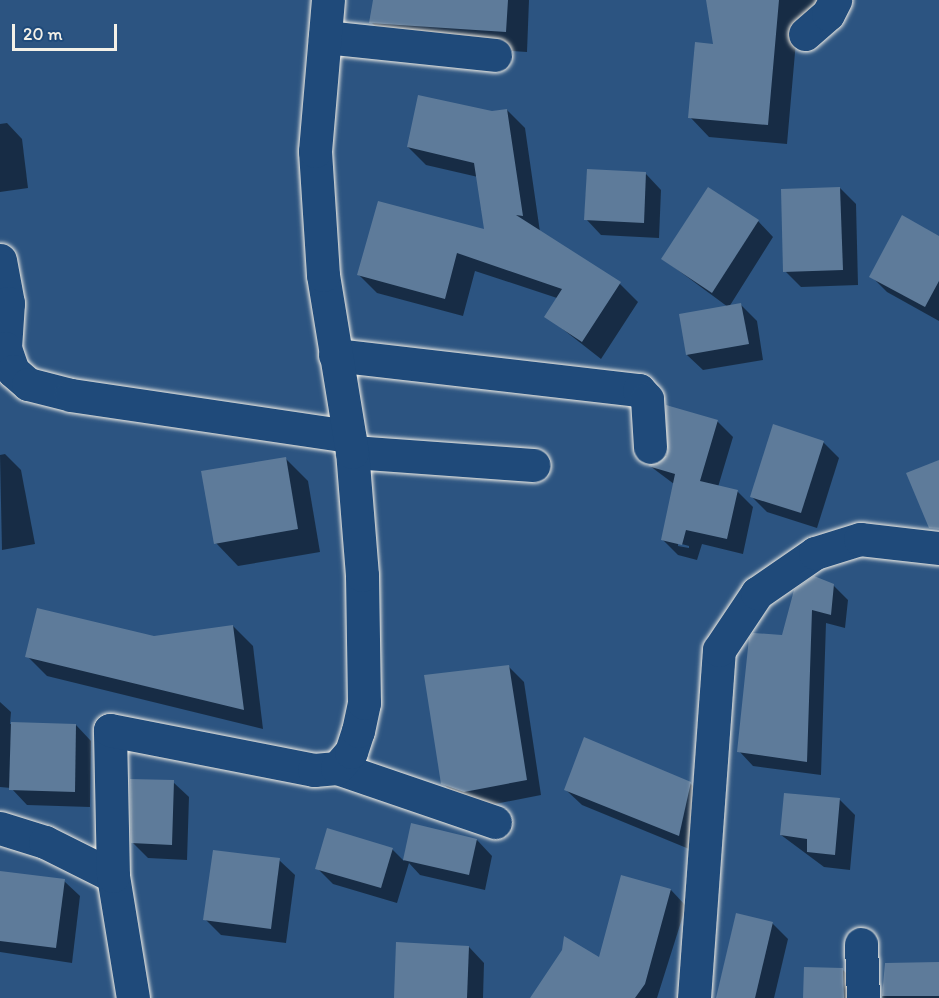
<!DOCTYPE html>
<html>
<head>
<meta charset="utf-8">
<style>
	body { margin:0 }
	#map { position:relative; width:939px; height:998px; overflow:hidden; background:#2c5481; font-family:Itim,sans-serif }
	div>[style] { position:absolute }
	.shadow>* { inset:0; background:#0007 }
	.building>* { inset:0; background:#5e7b9a }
	.roads { filter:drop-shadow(0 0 2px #f4f1e8) drop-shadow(0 0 2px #f4f1e8) }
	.minor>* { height:33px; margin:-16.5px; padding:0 16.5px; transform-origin:16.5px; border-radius:16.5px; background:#1f4a7a }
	span { translate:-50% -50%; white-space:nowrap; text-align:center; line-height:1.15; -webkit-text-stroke:4.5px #1f4a7a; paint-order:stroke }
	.scale { position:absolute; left:12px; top:24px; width:105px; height:27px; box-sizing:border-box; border:3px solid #f4f1e8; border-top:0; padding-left:8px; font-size:18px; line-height:21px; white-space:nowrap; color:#f4f1e8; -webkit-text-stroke:4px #1f4a7a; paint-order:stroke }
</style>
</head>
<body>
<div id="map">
	<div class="shadow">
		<div style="clip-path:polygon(374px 0,529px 0,527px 52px,392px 43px,371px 22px)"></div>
		<div style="clip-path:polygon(707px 0,818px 0,797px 30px,787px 144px,709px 137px,690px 117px,715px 46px)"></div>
		<div style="clip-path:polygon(507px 110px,525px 128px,540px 232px,620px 284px,638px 302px,601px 359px,546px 316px,557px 298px,475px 271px,463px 316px,377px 293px,359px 275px,486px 231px,478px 177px,426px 165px,408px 147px)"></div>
		<div style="clip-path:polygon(7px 123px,22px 139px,28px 188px,0 192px,0 124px)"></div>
		<div style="clip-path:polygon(646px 174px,661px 190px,659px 238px,601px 235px,586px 219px)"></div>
		<div style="clip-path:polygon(840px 188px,856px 204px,858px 285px,801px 287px,785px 271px)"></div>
		<div style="clip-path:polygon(758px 221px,773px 237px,729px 307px,741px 305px,757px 321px,763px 360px,703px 370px,687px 355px,728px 307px,663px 259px)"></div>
		<div style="clip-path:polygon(939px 237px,939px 321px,887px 292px,871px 276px)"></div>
		<div style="clip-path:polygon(evenodd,717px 421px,733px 437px,718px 487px,737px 491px,753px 507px,743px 554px,702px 544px,697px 560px,678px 555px,662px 539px,674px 484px,650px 466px,717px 421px,678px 543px,689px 546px,689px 548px,678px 546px,678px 543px)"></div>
		<div style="clip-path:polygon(823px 442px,839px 458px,817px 528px,767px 512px,752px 497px)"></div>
		<div style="clip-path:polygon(5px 454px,21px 470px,35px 544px,2px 550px,0 455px)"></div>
		<div style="clip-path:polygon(285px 458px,308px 481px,320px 552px,238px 566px,216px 543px)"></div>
		<div style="clip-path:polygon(833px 585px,848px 600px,845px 628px,826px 623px,821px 775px,753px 766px,739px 751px,783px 636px)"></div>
		<div style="clip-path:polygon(233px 626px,253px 646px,263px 729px,47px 676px,27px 656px)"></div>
		<div style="clip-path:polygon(508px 666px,524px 682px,541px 795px,480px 807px,458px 799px,443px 783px)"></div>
		<div style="clip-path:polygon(0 702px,11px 712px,10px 724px,76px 725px,91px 741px,90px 807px,27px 805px,11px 788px,0 787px)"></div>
		<div style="clip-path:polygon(173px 782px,189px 797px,187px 860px,148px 858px,133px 843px)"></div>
		<div style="clip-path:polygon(690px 783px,706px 799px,694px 851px,582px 805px,566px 790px)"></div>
		<div style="clip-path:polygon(839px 799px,855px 815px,850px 870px,824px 867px,781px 835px)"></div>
		<div style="clip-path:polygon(412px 825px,477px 840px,492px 856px,485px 890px,420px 875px,409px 863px,397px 903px,333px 884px,317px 868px,392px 849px,404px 861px)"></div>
		<div style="clip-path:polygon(279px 860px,295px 875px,286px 943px,221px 935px,205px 919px)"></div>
		<div style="clip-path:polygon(0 872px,64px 881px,80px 896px,72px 963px,0 952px)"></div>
		<div style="clip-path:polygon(622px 877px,671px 890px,686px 906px,657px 998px,536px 998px,600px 959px)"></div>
		<div style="clip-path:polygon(772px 923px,788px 939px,774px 998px,717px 998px)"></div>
		<div style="clip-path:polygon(469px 947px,484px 963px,483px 998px,395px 998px)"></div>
		<div style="clip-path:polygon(939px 964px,939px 998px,882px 998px,886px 965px)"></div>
		<div style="clip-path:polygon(842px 969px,858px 985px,859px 998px,805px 998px)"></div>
	</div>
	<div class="building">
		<div style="clip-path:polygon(373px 0,508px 0,506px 32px,369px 23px)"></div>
		<div style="clip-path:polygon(706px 0,779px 0,768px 125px,688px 118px,695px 42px,713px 44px)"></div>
		<div style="clip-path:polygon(418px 95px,492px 111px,507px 109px,523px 216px,516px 215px,621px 282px,582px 342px,544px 317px,562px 289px,457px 253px,445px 299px,357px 275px,378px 201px,484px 229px,474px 163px,407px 147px)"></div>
		<div style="clip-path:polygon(587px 169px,646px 172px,644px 223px,584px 220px)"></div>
		<div style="clip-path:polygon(708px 187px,759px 220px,712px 293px,661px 259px)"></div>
		<div style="clip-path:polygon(840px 187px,843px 270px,783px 272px,781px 189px)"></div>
		<div style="clip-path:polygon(902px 215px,939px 236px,939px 281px,925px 307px,869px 277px)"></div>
		<div style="clip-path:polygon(741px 303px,749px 344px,686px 355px,679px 314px)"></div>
		<div style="clip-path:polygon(666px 405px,718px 420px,700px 481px,738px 490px,727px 539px,686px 530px,682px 545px,661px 540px,675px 474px,648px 466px,667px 455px)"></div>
		<div style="clip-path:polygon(773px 424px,824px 441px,801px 513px,750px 497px)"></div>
		<div style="clip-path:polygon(286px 457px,298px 529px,214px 544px,201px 471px)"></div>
		<div style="clip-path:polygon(939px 460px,939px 529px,929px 528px,906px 473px)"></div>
		<div style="clip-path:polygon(814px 576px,834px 584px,831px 615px,812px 610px,807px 762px,737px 752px,749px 638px,753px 633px,782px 635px,794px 590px)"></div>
		<div style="clip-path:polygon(37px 608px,154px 636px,233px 625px,244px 710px,25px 657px)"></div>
		<div style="clip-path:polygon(509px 665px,527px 780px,464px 792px,441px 784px,424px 675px)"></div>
		<div style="clip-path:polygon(11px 722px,76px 724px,75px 792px,9px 790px)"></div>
		<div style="clip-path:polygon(584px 737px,691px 782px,679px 836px,564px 790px)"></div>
		<div style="clip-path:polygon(130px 779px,174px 780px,172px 845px,131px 843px)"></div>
		<div style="clip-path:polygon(784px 793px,840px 798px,835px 855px,807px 852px,807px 839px,780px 835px)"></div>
		<div style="clip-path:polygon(411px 823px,477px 839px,469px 875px,403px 860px)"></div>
		<div style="clip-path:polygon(327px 828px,393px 848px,381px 888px,315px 869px)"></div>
		<div style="clip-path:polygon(213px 850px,280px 858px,271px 929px,203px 920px)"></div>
		<div style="clip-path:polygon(0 871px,65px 879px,56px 948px,0 941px)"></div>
		<div style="clip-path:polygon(621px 875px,671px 889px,645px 984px,635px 998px,530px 998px,562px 950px,564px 936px,599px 957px)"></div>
		<div style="clip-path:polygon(736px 913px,773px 922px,755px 998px,716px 998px)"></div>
		<div style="clip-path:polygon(396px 942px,469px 946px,467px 998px,394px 998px)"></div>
		<div style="clip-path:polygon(939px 962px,939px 996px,882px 996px,885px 963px)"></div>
		<div style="clip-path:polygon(804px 967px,843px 968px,844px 998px,803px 998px)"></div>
	</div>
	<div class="roads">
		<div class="minor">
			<div style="left:805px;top:34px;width:30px;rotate:-41deg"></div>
			<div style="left:828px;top:14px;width:16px;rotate:-63deg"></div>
			<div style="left:325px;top:37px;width:171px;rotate:6deg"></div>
			<div style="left:0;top:260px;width:44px;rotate:79.5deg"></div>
			<div style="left:8px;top:303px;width:45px;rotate:93.8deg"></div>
			<div style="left:5px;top:348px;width:24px;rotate:71deg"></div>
			<div style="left:13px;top:371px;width:20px;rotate:41deg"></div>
			<div style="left:28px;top:384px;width:44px;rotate:14.3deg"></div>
			<div style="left:71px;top:395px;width:281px;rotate:8.4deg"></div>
			<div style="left:335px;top:355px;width:306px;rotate:6.6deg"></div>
			<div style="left:639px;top:390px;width:12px;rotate:48deg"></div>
			<div style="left:647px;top:399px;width:48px;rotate:86.4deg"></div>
			<div style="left:352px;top:452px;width:182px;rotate:4.1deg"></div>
			<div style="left:337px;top:768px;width:167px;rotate:18.9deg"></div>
			<div style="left:0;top:828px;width:47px;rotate:17.3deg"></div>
			<div style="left:45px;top:842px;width:76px;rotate:26.6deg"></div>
			<div style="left:861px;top:944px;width:54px;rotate:87.9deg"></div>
			<div style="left:133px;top:998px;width:124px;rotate:-99.3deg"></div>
			<div style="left:113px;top:876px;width:146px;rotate:-91.2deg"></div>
			<div style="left:110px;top:730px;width:208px;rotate:11.1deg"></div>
			<div style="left:314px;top:770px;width:23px;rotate:-5deg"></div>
			<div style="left:337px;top:768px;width:21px;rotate:-49deg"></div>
			<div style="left:351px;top:752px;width:22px;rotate:-72deg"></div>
			<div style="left:358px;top:731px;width:29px;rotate:-78deg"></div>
			<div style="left:364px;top:703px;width:128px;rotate:-90.9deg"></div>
			<div style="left:362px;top:575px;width:123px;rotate:-94.6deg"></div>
			<div style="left:352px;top:452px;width:179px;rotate:-99.3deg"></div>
			<div style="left:323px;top:275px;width:124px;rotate:-93.7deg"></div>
			<div style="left:315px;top:151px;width:152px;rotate:-85.1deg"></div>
			<div style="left:694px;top:998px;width:349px;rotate:-85.9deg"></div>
			<div style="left:719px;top:650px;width:69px;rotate:-56.3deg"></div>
			<div style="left:757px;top:593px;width:70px;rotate:-34.6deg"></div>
			<div style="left:815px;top:553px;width:47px;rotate:-17.3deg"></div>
			<div style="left:860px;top:539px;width:80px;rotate:6.5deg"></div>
		</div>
	</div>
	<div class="scale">20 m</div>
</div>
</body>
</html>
